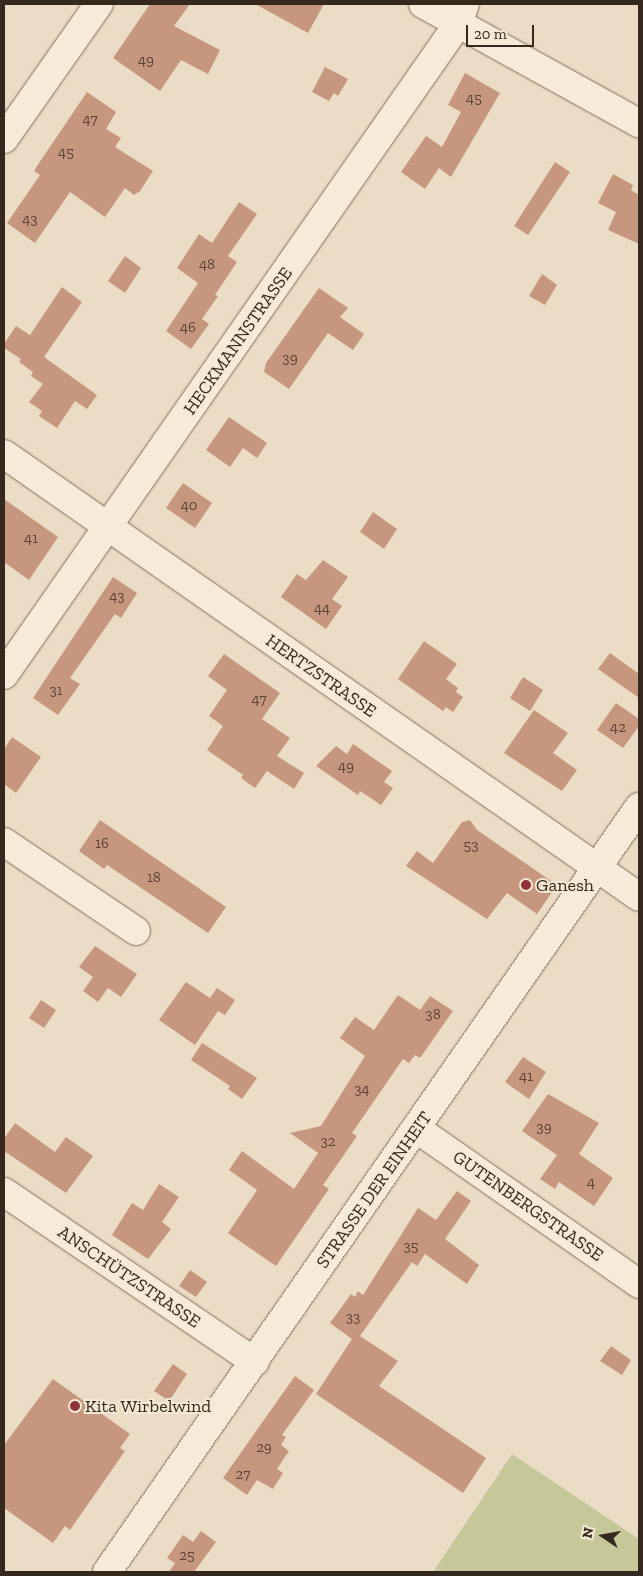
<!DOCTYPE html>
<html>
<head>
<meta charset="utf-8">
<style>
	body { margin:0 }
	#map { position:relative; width:643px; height:1576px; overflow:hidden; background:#ebddc5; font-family:"Zilla Slab",serif }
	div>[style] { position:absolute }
	.green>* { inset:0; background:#c6c89a }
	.building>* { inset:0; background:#c6977e }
	.roads { filter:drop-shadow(0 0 1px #846f5d) drop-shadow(0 0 1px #846f5d) }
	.minor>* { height:28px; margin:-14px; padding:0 14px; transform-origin:14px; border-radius:14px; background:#f6ebd8 }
	.dots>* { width:14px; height:14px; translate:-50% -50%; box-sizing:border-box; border:2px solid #f3e8d4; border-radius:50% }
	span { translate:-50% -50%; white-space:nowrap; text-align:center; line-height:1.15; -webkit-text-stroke:4px #f3e8d4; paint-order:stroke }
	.number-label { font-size:15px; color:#594437 }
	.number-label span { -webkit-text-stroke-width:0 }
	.street-label { font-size:18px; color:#35291f }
	.poi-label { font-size:18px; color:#35291f }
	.left { translate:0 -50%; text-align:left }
	.frame { position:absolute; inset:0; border:5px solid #35291f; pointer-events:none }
	.north { position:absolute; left:578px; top:1511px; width:50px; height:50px; -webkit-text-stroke:4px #f3e8d4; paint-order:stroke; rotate:282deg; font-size:14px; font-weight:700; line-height:20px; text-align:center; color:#35291f }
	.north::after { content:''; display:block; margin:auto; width:18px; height:22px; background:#35291f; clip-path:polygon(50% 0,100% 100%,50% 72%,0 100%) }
	.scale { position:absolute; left:466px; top:25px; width:68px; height:22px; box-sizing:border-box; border:2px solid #35291f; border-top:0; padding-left:6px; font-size:15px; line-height:18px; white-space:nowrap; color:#35291f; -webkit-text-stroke:4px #f3e8d4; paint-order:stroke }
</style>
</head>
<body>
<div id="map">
	<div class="green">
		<div style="clip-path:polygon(512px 1454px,639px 1539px,639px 1572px,433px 1572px)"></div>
	</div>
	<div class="building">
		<div style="clip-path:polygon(150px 4px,190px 4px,174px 26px,220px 50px,208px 74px,181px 60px,160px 91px,113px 58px)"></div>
		<div style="clip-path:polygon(255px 4px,324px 4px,308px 33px)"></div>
		<div style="clip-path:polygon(325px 67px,348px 79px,338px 96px,334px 93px,329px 101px,312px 92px)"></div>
		<div style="clip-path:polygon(465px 73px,500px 93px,451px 177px,439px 168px,425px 189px,401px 172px,426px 136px,442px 147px,461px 112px,448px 105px)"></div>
		<div style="clip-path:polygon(87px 92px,116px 112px,106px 129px,121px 138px,115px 147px,153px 171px,140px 191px,134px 195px,125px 188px,105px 217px,70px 192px,35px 243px,7px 223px,40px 175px,34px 171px,39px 163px)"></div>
		<div style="clip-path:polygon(555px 162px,570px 172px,528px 235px,514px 226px)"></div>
		<div style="clip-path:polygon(613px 174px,633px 185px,631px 190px,639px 195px,639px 244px,608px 230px,616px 212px,598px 203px)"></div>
		<div style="clip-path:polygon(239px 202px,257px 214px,228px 256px,237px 262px,215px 295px,218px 296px,202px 319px,209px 324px,191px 349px,166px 331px,198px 283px,177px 268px,199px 234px,212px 243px)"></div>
		<div style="clip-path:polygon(125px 256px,141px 268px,125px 293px,108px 281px)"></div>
		<div style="clip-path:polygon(542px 274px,557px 285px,545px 305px,529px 296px)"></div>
		<div style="clip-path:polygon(62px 287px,82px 302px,44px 357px,97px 395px,87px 409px,75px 401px,57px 428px,39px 416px,42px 411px,29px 402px,43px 384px,31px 376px,33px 372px,19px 362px,21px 359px,4px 348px,4px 344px,16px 326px,30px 335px)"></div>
		<div style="clip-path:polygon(319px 288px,348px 308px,340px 317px,364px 334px,353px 350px,328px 333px,289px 389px,264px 372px,266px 363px)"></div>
		<div style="clip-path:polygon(229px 417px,267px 443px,257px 458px,243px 448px,230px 467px,206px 450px)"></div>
		<div style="clip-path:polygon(183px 483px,212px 503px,195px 528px,166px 508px)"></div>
		<div style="clip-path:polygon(4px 499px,58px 537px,29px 580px,4px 562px)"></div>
		<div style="clip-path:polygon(373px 512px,397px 529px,384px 549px,360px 532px)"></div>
		<div style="clip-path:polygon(323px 560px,348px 577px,332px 599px,342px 606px,326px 629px,281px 597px,297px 574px,306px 580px)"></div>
		<div style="clip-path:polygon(113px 577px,137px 593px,121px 618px,115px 614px,70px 678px,80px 684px,58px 715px,33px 698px)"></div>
		<div style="clip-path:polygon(424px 641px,457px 664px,446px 679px,458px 688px,456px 692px,463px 697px,453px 712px,446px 707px,443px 711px,398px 679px)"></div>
		<div style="clip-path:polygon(610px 653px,639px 674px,639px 698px,598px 669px)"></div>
		<div style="clip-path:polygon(224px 654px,280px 693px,262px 719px,290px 738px,277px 756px,304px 773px,294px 789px,267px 771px,255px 788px,241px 778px,243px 775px,207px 750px,223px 726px,209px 716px,227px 690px,208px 676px)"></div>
		<div style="clip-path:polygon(523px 677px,543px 690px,530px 711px,510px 698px)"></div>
		<div style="clip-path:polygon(616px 703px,639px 719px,639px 726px,623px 748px,597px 730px)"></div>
		<div style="clip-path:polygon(534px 710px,568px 733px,553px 753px,577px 770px,562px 791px,504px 753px)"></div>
		<div style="clip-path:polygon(12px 737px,41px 757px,16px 793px,4px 784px,4px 749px)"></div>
		<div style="clip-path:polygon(353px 744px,392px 771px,384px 782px,393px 788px,381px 805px,360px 791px,358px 795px,316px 766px,336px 746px,347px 754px)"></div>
		<div style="clip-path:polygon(100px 820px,226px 907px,208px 933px,107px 865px,104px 869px,79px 851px)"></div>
		<div style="clip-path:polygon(470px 820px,477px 830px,557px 885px,537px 914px,507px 893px,487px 919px,406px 866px,417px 851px,433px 863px,462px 822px)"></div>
		<div style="clip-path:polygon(95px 946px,137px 974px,121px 997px,108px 988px,98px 1002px,83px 991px,93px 977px,79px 967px)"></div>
		<div style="clip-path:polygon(186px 982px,210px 998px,217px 988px,235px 1000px,225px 1015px,218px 1011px,195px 1045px,159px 1020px)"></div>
		<div style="clip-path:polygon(398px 995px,420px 1010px,430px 996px,453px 1011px,420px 1058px,415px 1055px,409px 1063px,403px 1059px,352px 1133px,357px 1136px,323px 1185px,329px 1189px,276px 1266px,228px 1233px,257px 1190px,229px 1170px,242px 1151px,294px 1189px,318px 1153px,290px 1133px,321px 1126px,365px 1056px,340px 1038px,355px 1017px,374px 1030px)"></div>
		<div style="clip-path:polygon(41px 1000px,56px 1010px,44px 1028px,29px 1018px)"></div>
		<div style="clip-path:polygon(202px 1043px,257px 1078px,242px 1099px,228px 1089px,230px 1086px,191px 1060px)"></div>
		<div style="clip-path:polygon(523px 1057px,546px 1072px,529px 1099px,505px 1082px)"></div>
		<div style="clip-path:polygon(548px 1094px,599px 1123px,579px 1154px,613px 1178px,594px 1206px,559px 1182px,555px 1189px,540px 1179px,557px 1155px,522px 1131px)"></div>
		<div style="clip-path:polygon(15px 1123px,55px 1152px,66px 1137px,93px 1156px,66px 1193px,4px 1151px,4px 1139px)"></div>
		<div style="clip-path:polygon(159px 1184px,179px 1197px,162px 1222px,171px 1229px,148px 1259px,112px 1235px,132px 1203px,143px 1210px)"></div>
		<div style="clip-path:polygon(457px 1191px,471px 1201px,445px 1239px,479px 1265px,467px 1284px,425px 1254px,417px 1266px,412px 1262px,360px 1336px,398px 1361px,379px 1386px,486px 1458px,463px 1493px,316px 1394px,352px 1339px,330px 1323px,351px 1294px,355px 1297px,358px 1291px,363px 1295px,418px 1208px,436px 1220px)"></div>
		<div style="clip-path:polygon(190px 1270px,207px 1282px,196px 1297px,179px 1286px)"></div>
		<div style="clip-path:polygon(611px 1346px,631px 1360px,622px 1375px,600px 1361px)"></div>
		<div style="clip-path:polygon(173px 1364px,187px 1374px,169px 1401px,154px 1391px)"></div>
		<div style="clip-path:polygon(295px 1376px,314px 1390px,282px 1435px,286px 1437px,281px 1445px,289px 1451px,277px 1469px,283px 1473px,273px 1489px,257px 1480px,247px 1495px,223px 1478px)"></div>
		<div style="clip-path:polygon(53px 1379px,130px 1434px,120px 1448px,125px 1451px,70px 1530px,65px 1526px,53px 1543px,4px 1508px,4px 1445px)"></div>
		<div style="clip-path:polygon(201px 1531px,216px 1542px,194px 1572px,169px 1572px,175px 1563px,167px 1558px,183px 1535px,193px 1542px)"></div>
	</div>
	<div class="roads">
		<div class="minor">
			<div style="left:423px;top:4px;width:247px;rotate:28.9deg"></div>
			<div style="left:4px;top:139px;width:165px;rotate:-54.9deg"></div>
			<div style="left:4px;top:454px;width:774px;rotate:34.9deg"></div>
			<div style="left:4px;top:675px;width:794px;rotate:-55.11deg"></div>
			<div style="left:458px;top:24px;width:21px;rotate:-71deg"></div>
			<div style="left:4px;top:842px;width:159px;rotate:34deg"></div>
			<div style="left:417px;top:1129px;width:271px;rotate:34.9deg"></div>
			<div style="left:4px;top:1192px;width:303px;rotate:34.1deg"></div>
			<div style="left:107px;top:1572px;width:932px;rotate:-55.18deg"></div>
		</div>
	</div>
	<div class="dots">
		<div style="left:526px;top:885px;background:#8e3138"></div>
		<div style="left:75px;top:1406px;background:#8e3138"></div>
	</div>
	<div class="number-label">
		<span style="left:146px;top:61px">49</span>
		<span style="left:474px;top:99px">45</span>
		<span style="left:90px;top:120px">47</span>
		<span style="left:66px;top:153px">45</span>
		<span style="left:30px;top:220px">43</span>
		<span style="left:207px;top:265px">48</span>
		<span style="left:188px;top:328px">46</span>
		<span style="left:290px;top:359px">39</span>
		<span style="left:189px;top:506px">40</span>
		<span style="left:31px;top:539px">41</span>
		<span style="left:117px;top:597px">43</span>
		<span style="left:322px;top:609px">44</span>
		<span style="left:56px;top:691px">31</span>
		<span style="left:259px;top:700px">47</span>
		<span style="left:618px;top:728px">42</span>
		<span style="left:346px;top:767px">49</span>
		<span style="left:102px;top:844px">16</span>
		<span style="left:471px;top:846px">53</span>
		<span style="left:154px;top:878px">18</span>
		<span style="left:433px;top:1015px">38</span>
		<span style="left:526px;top:1077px">41</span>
		<span style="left:362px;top:1090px">34</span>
		<span style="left:544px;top:1128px">39</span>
		<span style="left:328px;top:1142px">32</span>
		<span style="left:591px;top:1183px">4</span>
		<span style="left:411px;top:1247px">35</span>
		<span style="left:353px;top:1318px">33</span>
		<span style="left:264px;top:1448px">29</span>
		<span style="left:243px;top:1475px">27</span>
		<span style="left:187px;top:1556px">25</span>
	</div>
	<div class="street-label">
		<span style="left:238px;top:341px;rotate:-55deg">HECKMANNSTRASSE</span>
		<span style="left:321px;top:676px;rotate:35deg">HERTZSTRASSE</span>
		<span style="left:374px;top:1190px;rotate:-55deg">STRASSE DER EINHEIT</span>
		<span style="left:528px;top:1206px;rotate:35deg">GUTENBERGSTRASSE</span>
		<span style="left:129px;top:1277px;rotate:34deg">ANSCHÜTZSTRASSE</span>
	</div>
	<div class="poi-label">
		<span class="left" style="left:536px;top:885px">Ganesh</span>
		<span class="left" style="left:85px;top:1406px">Kita Wirbelwind</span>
	</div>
	<div class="frame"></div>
	<div class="north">N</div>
	<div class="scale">20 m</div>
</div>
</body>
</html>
